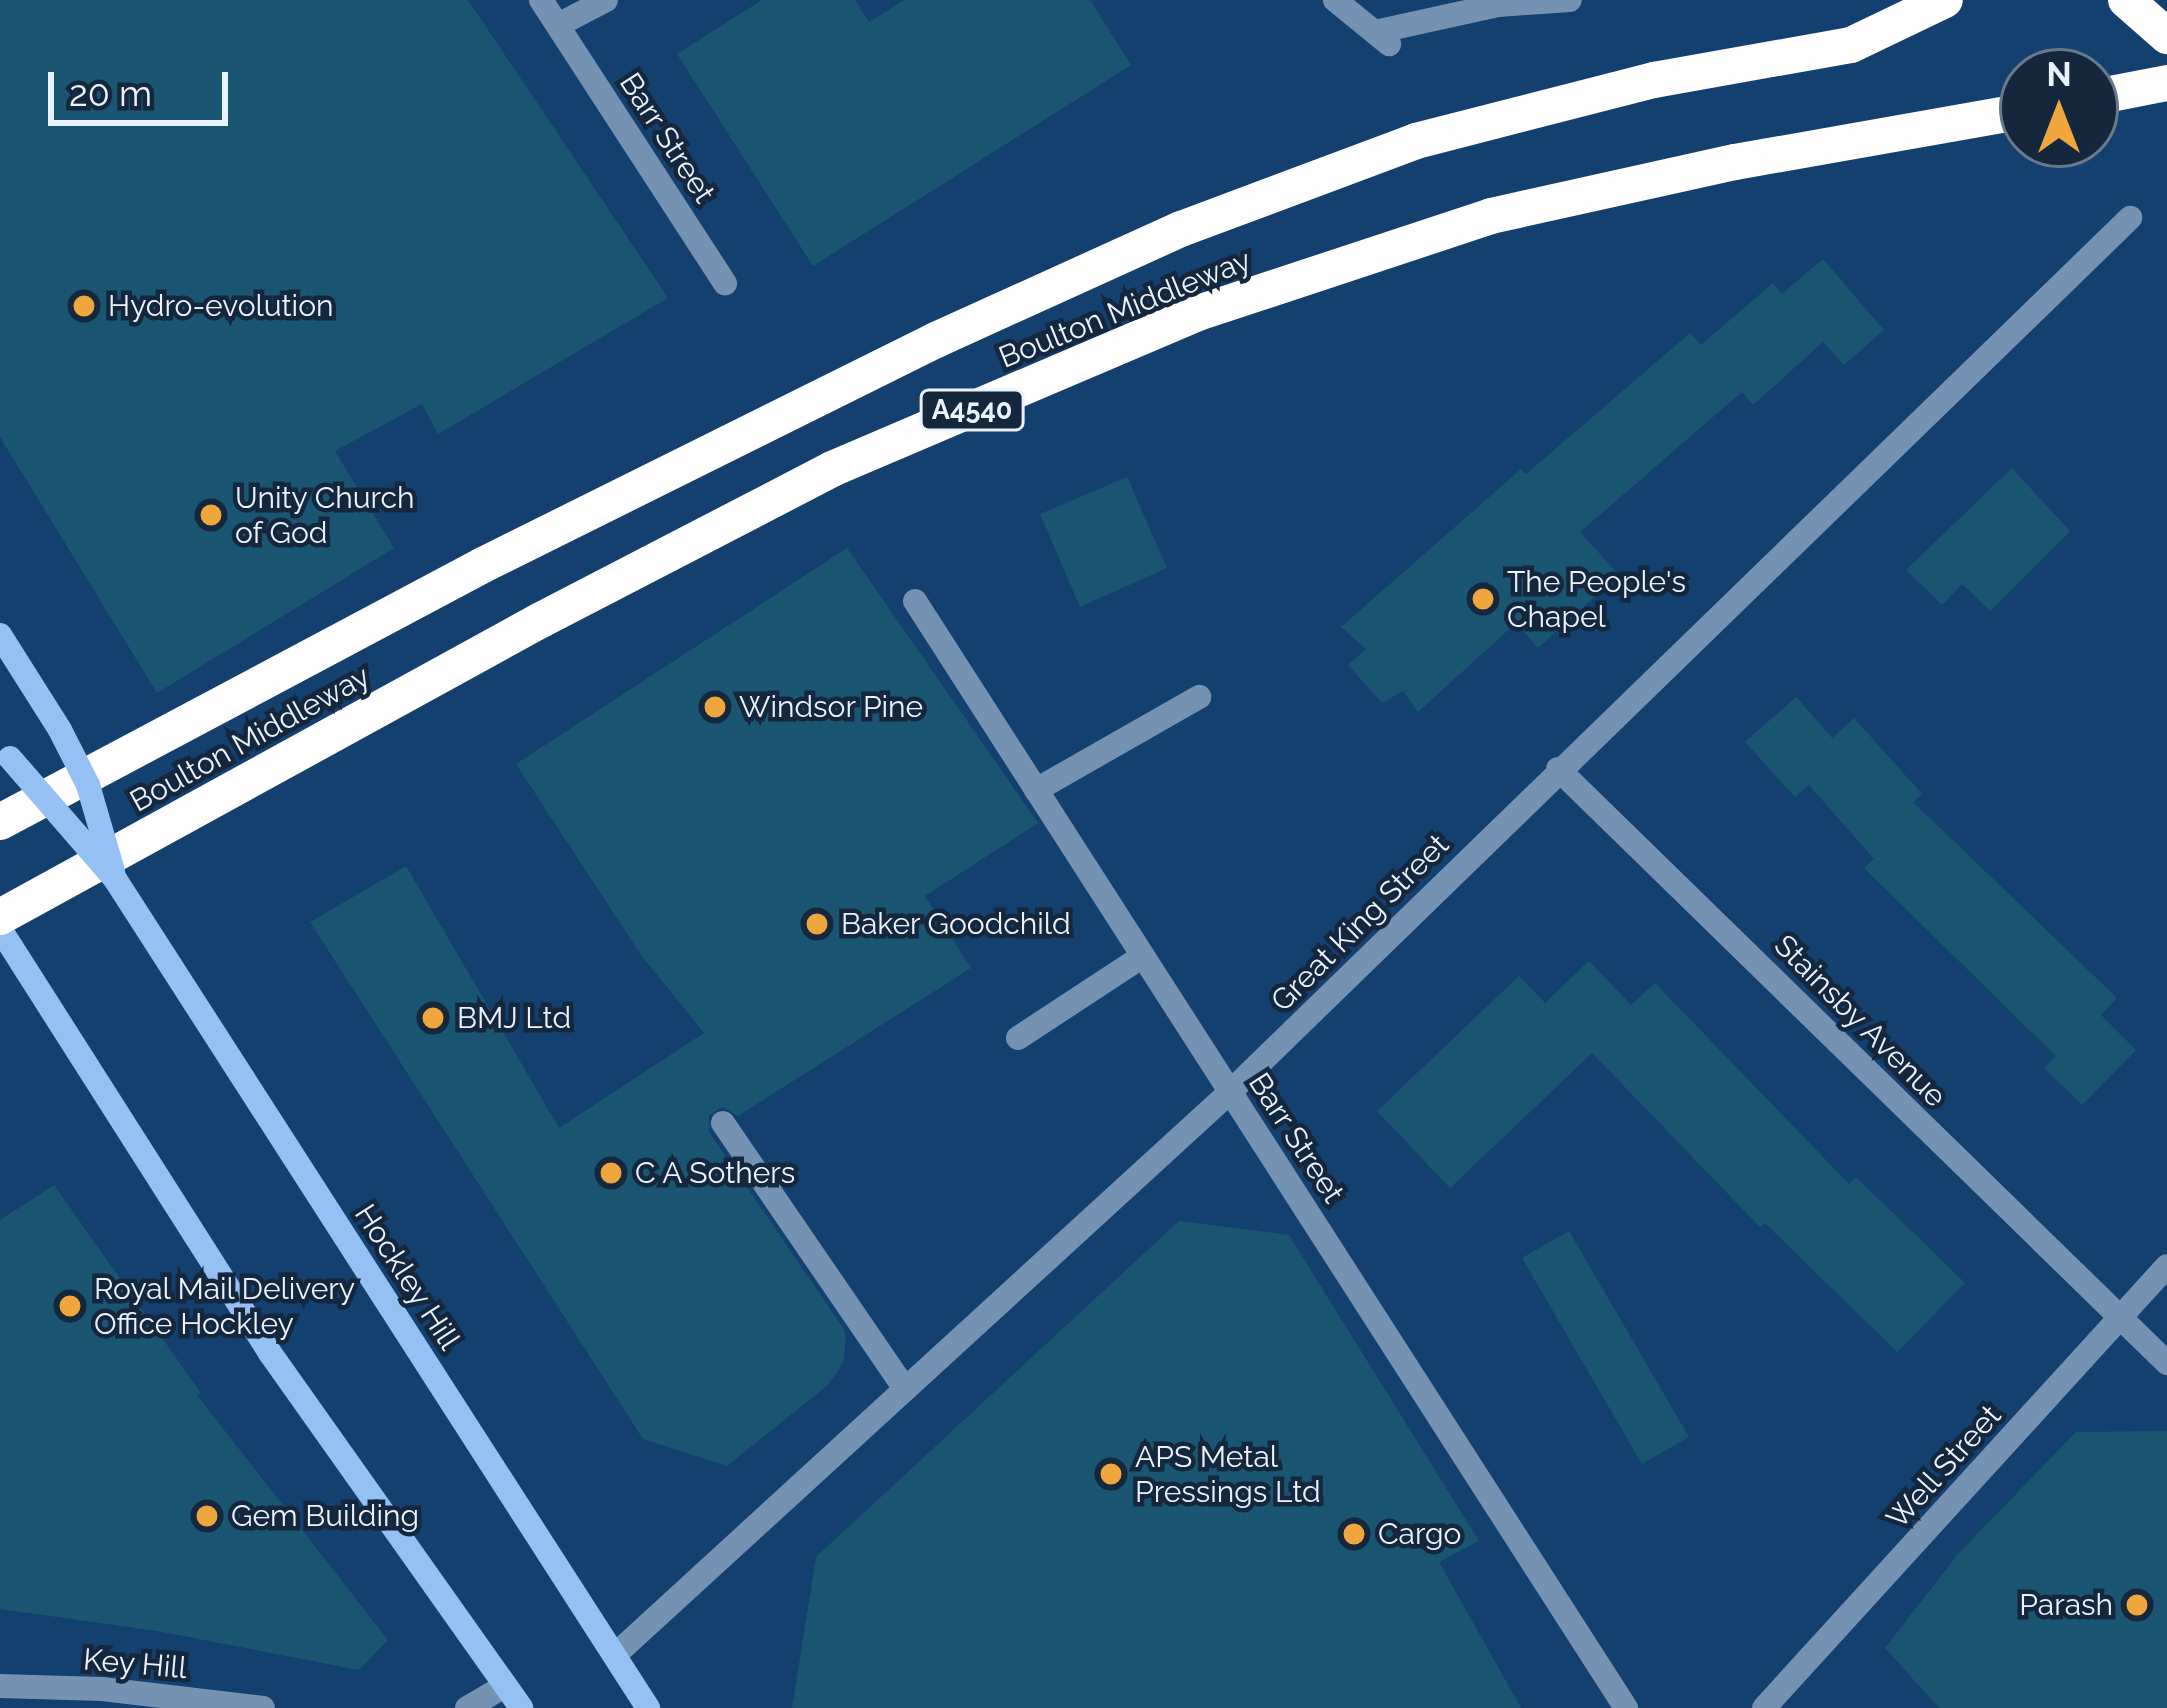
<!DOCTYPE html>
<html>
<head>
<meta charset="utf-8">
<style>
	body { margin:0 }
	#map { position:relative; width:2167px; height:1708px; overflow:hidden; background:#13406f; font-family:Raleway,sans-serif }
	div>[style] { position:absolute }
	.building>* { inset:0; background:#1a5672 }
	.lane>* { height:24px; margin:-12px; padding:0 12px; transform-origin:12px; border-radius:12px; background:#7692b2 }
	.street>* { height:24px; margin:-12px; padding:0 12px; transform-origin:12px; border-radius:12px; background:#7692b2 }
	.secondary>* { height:24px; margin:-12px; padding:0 12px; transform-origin:12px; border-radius:12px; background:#94c0f3 }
	.highway>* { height:36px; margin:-18px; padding:0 18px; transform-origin:18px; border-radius:18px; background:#fefefe }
	.secondary-bridge>* { height:24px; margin:-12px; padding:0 12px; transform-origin:12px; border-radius:12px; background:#94c0f3 }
	.dots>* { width:33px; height:33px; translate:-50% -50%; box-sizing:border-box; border:6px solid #14273c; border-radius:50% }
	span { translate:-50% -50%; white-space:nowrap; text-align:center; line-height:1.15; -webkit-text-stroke:9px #14273c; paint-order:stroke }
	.shield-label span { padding:3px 9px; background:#14273c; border:3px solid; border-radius:9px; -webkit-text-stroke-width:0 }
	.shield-label { font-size:27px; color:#e9f3ff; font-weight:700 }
	.street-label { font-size:30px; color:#e9f3ff }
	.poi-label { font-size:30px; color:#e9f3ff }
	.left { translate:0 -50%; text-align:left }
	.right { translate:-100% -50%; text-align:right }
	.north { position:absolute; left:1999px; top:48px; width:120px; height:120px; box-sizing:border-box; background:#14273c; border:3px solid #69798a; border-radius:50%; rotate:0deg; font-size:33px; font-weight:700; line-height:48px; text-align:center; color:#e9f3ff }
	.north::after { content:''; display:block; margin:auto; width:42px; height:54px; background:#efa73d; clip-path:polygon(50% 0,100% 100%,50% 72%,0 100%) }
	.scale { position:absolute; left:48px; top:72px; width:180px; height:54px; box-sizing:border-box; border:6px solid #e9f3ff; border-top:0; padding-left:15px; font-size:36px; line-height:42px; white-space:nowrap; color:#e9f3ff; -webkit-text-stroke:9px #14273c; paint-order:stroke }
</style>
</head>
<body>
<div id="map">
	<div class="building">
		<div style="clip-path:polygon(0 0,468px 0,668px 298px,438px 434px,422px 404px,335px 451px,394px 548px,157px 693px,0 437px)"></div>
		<div style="clip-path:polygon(762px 0,855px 0,869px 22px,904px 0,1090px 0,1131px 65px,813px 266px,677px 54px)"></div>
		<div style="clip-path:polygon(1823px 259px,1884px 330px,1844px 365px,1823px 342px,1753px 405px,1742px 392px,1580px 532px,1619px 575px,1538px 648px,1516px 623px,1418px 712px,1403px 691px,1382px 703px,1348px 665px,1366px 649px,1341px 627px,1521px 469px,1526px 474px,1690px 333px,1701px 345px,1773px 283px,1782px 294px)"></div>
		<div style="clip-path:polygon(2012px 468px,2070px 531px,1990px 611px,1962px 584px,1942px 605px,1906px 570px)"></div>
		<div style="clip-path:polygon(1127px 477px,1167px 568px,1080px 607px,1040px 514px)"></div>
		<div style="clip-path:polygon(847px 548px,1038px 823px,925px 896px,971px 968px,738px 1116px,723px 1107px,709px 1115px,709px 1132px,844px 1329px,846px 1340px,843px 1363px,828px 1385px,727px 1466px,643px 1439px,310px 922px,406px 866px,559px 1128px,704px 1033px,641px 955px,516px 764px)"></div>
		<div style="clip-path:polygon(1796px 697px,1832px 738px,1854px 718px,1922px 794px,1913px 802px,2117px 998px,2101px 1015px,2136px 1050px,2082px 1105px,2044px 1068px,2056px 1056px,1864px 868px,1874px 859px,1809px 785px,1795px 797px,1745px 742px)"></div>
		<div style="clip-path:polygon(1589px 961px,1631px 1005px,1655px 983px,1849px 1184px,1856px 1177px,1965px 1283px,1897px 1352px,1765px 1223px,1760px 1227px,1592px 1053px,1450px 1188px,1377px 1111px,1519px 976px,1545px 1003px)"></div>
		<div style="clip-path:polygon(54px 1185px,201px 1393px,197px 1395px,388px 1640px,359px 1670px,157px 1631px,0 1609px,0 1220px)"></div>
		<div style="clip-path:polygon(1179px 1221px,1289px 1235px,1479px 1541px,1439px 1562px,1521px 1708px,792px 1708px,816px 1557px)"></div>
		<div style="clip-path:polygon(1569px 1231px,1689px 1437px,1642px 1464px,1522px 1258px)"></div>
		<div style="clip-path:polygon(2167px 1431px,2167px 1708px,1939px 1708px,1885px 1648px,1958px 1554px,2076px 1432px)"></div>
	</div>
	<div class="lane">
		<div style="left:1375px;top:32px;width:126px;rotate:-12.4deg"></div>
		<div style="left:1498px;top:5px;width:72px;rotate:-4deg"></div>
		<div style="left:1036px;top:790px;width:188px;rotate:-29.7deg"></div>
		<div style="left:1018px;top:1038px;width:149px;rotate:-33.3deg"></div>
		<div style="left:723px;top:1123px;width:322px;rotate:55.6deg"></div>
	</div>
	<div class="street">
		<div style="left:541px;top:0;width:338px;rotate:57deg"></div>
		<div style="left:1335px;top:0;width:70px;rotate:39.2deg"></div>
		<div style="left:558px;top:25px;width:54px;rotate:-27.5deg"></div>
		<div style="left:915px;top:601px;width:1316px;rotate:57.29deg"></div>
		<div style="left:1558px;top:769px;width:851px;rotate:44.29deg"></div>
		<div style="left:616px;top:1654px;width:832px;rotate:-42.47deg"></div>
		<div style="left:1230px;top:1092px;width:1255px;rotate:-44.16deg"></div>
		<div style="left:0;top:1686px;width:102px;rotate:1.7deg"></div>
		<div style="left:102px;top:1689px;width:162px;rotate:6.7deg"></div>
		<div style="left:467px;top:1708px;width:42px;rotate:-30.3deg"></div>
		<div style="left:1764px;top:1708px;width:598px;rotate:-47.64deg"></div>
	</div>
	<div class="secondary">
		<div style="left:0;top:635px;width:112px;rotate:57.7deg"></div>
		<div style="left:115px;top:879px;width:986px;rotate:57.26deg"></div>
		<div style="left:0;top:929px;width:503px;rotate:57.51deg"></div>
		<div style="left:270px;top:1353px;width:435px;rotate:54.7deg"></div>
	</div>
	<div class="highway">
		<div style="left:2126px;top:0;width:55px;rotate:41.3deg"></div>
		<div style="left:2095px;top:97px;width:73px;rotate:-11deg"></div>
		<div style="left:0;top:822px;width:547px;rotate:-28.02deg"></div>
		<div style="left:483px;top:565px;width:506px;rotate:-26.41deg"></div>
		<div style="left:936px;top:340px;width:269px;rotate:-24.4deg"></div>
		<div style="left:1181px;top:229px;width:251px;rotate:-20.5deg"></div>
		<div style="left:1416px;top:141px;width:246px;rotate:-14.4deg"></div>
		<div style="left:1654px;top:80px;width:200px;rotate:-10.1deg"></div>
		<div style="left:1851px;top:45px;width:104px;rotate:-25.6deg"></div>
		<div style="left:0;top:917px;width:617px;rotate:-28.77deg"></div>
		<div style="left:541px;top:620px;width:328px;rotate:-27.4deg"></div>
		<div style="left:832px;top:469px;width:398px;rotate:-23.1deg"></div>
		<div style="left:1198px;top:313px;width:309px;rotate:-18.3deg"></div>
		<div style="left:1491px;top:216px;width:250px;rotate:-12.5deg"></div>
		<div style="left:1735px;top:162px;width:292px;rotate:-10deg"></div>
	</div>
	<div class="secondary-bridge">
		<div style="left:60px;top:730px;width:62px;rotate:63deg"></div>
		<div style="left:88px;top:785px;width:90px;rotate:73.8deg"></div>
		<div style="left:10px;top:758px;width:160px;rotate:49deg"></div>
	</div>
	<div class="dots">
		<div style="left:84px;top:306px;background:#efa73d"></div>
		<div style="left:211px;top:515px;background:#efa73d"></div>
		<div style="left:1483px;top:599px;background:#efa73d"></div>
		<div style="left:715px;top:707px;background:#efa73d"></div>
		<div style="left:817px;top:924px;background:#efa73d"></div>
		<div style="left:433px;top:1018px;background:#efa73d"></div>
		<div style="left:611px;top:1173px;background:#efa73d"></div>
		<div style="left:70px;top:1306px;background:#efa73d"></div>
		<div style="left:1111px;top:1474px;background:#efa73d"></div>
		<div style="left:207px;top:1516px;background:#efa73d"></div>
		<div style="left:1354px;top:1534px;background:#efa73d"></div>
		<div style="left:2137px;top:1605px;background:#efa73d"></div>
	</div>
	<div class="shield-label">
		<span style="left:972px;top:410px">A4540</span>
	</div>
	<div class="street-label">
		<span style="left:667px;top:138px;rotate:57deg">Barr Street</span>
		<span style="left:1125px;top:309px;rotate:-22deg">Boulton Middleway</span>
		<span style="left:250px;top:739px;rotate:-29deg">Boulton Middleway</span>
		<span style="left:1360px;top:923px;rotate:-45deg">Great King Street</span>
		<span style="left:1860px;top:1021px;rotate:45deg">Stainsby Avenue</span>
		<span style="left:1296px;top:1138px;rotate:57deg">Barr Street</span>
		<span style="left:407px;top:1277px;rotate:57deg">Hockley Hill</span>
		<span style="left:1944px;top:1467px;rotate:-48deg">Well Street</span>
		<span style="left:135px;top:1664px;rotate:5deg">Key Hill</span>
	</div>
	<div class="poi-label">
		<span class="left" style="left:108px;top:306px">Hydro-evolution</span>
		<span class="left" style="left:235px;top:515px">Unity Church<br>of God</span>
		<span class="left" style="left:1507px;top:599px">The People's<br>Chapel</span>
		<span class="left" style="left:739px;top:707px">Windsor Pine</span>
		<span class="left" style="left:841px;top:924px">Baker Goodchild</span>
		<span class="left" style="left:457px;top:1018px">BMJ Ltd</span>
		<span class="left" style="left:635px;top:1173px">C A Sothers</span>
		<span class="left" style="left:94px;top:1306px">Royal Mail Delivery<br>Office Hockley</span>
		<span class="left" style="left:1135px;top:1474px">APS Metal<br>Pressings Ltd</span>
		<span class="left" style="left:231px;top:1516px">Gem Building</span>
		<span class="left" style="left:1378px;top:1534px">Cargo</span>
		<span class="right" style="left:2113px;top:1605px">Parash</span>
	</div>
	<div class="north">N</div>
	<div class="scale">20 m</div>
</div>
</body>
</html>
